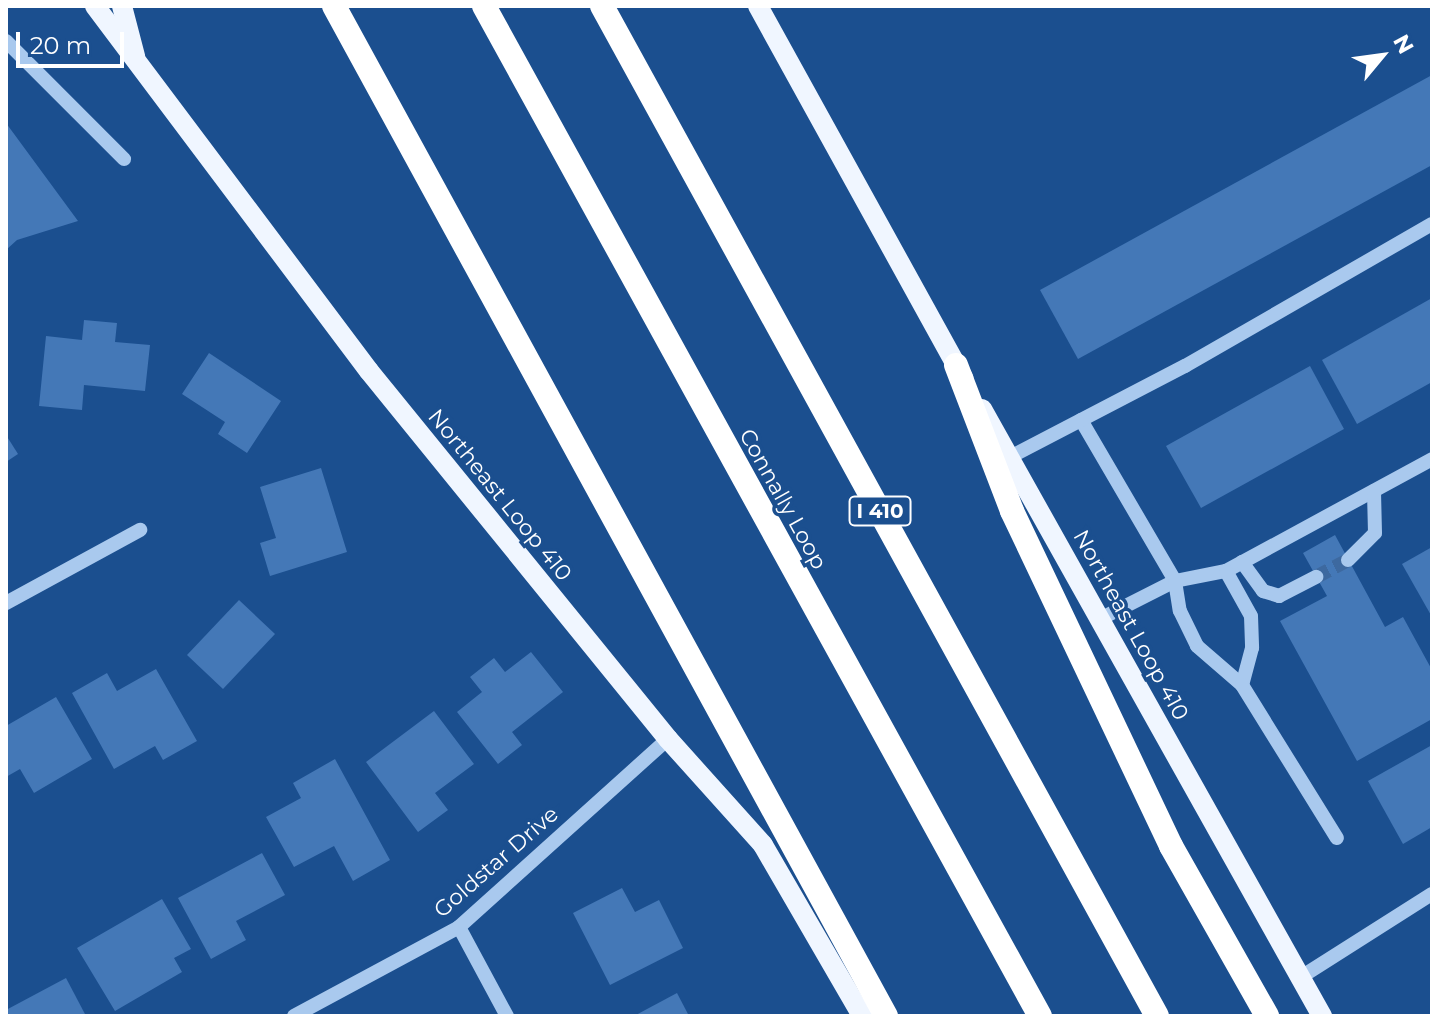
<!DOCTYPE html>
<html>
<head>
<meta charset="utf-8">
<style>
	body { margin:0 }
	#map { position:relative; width:1438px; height:1022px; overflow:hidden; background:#1b4f8f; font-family:Montserrat,sans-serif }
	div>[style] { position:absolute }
	.building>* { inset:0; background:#4478b7 }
	.minor-tunnel>* { height:14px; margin-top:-7px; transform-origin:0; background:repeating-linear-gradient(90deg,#3d69a0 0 14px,transparent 0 21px) }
	.minor>* { height:14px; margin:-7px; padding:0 7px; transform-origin:7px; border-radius:7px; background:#a9c9ee }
	.major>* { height:20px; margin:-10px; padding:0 10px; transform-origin:10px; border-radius:10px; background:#f0f6ff }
	.highway>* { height:24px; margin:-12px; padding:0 12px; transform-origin:12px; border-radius:12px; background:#fff }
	span { translate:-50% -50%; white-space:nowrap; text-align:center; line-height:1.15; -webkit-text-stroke:7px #1b4f8f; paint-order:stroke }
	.shield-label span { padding:2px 6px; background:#1b4f8f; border:2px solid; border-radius:6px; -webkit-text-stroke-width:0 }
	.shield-label { font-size:20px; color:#fff; font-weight:700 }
	.street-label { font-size:22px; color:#fff }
	.frame { position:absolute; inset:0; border:8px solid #fff; pointer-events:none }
	.north { position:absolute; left:1342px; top:16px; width:80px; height:80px; -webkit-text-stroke:6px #1b4f8f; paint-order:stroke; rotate:61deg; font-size:22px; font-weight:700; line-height:32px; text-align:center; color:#fff }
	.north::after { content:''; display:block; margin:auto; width:28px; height:36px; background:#fff; clip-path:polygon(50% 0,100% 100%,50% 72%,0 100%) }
	.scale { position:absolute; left:16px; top:32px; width:108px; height:36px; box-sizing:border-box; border:4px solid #fff; border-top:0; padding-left:10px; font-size:24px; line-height:28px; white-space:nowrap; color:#fff; -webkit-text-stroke:6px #1b4f8f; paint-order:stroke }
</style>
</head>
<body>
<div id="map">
	<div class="building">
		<div style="clip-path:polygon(1432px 75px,1432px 165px,1078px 359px,1040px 290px)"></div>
		<div style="clip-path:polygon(6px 123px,78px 221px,17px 240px,6px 250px)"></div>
		<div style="clip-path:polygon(1432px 298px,1432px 382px,1357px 424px,1322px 360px)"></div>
		<div style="clip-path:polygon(84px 320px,117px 323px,115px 342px,150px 345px,145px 391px,84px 385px,82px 410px,39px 406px,46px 336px,82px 340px)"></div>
		<div style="clip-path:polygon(209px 353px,281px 401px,247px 453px,218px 434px,225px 422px,182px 394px)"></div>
		<div style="clip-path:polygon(1310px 366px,1344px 429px,1201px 508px,1166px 446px)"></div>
		<div style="clip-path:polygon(6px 435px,18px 454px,6px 462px)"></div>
		<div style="clip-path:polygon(321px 468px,347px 552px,270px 576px,260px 543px,276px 538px,260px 487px)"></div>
		<div style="clip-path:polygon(1335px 535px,1385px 627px,1403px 617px,1432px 670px,1432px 719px,1357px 761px,1280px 621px,1327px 596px,1303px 553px)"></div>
		<div style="clip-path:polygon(1432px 547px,1432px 617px,1402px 564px)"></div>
		<div style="clip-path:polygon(239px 600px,275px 634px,223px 689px,187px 655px)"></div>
		<div style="clip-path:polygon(531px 652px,563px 692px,512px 732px,522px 745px,498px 764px,457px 712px,482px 692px,470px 677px,494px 658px,505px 672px)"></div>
		<div style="clip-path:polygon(156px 669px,197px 741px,163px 760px,155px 746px,114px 769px,72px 693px,107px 673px,117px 691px)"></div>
		<div style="clip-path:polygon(56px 697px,92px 759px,34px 793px,20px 769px,6px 777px,6px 726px)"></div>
		<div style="clip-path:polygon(434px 711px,474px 764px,435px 793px,448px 810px,418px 832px,366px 762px)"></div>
		<div style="clip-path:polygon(1432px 745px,1432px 827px,1403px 844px,1368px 781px)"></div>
		<div style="clip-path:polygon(335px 759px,390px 860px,353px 881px,334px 846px,294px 867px,266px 817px,301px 798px,293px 783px)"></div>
		<div style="clip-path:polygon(262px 853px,285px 895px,236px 921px,246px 940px,211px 959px,178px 898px)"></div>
		<div style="clip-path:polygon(622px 888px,635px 912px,659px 900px,683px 948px,610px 985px,573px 913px)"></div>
		<div style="clip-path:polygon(162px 899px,191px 949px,174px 958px,182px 972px,115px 1011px,77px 948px)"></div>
		<div style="clip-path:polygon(66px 978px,86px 1016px,6px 1016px,6px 1010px)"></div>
		<div style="clip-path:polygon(677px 993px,689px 1016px,634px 1016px)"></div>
	</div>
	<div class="minor-tunnel">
		<div style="left:1316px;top:577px;width:36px;rotate:-28deg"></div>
	</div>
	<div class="minor">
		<div style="left:6px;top:41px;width:167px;rotate:45deg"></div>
		<div style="left:1081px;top:420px;width:186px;rotate:59.7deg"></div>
		<div style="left:1175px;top:581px;width:52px;rotate:-11.1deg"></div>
		<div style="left:1226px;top:571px;width:234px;rotate:-28.5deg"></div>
		<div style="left:1010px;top:457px;width:197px;rotate:-27.5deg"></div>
		<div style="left:1185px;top:366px;width:285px;rotate:-29.9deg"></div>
		<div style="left:1348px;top:560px;width:38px;rotate:-45deg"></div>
		<div style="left:1375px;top:533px;width:42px;rotate:-91.4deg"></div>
		<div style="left:1242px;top:562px;width:36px;rotate:54deg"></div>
		<div style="left:1263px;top:591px;width:17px;rotate:17deg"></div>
		<div style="left:1279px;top:596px;width:42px;rotate:-27.2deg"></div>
		<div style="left:1226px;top:571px;width:51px;rotate:60.9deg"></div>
		<div style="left:1251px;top:616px;width:32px;rotate:88deg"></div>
		<div style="left:1252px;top:648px;width:38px;rotate:105deg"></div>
		<div style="left:6px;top:603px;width:153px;rotate:-28.6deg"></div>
		<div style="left:1100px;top:619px;width:84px;rotate:-26.9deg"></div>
		<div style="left:1175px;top:581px;width:30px;rotate:81deg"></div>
		<div style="left:1180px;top:611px;width:39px;rotate:64deg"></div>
		<div style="left:1197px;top:646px;width:60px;rotate:40.9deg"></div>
		<div style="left:1242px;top:685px;width:180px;rotate:58.2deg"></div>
		<div style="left:459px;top:927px;width:101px;rotate:61.7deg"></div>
		<div style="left:1301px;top:977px;width:155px;rotate:-32.4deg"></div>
		<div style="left:294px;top:1016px;width:187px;rotate:-28.3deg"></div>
		<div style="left:459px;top:927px;width:281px;rotate:-42deg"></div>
	</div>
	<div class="major">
		<div style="left:95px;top:6px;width:456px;rotate:53.1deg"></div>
		<div style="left:369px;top:371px;width:474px;rotate:50.9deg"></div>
		<div style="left:668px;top:739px;width:142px;rotate:48.1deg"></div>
		<div style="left:763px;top:845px;width:198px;rotate:59.9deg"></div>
		<div style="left:122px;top:6px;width:52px;rotate:75.4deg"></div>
		<div style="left:758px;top:6px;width:425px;rotate:61.1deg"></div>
		<div style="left:982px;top:409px;width:696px;rotate:60.75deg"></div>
	</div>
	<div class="highway">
		<div style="left:334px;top:6px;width:1151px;rotate:61.34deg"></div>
		<div style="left:484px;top:6px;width:1153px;rotate:61.17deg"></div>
		<div style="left:602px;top:6px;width:1152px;rotate:61.21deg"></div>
		<div style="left:956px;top:365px;width:156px;rotate:69deg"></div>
		<div style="left:1012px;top:511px;width:371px;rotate:64.6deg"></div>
		<div style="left:1171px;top:846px;width:195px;rotate:60.5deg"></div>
	</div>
	<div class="shield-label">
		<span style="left:880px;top:511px">I 410</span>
	</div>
	<div class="street-label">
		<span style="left:500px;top:495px;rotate:51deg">Northeast Loop 410</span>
		<span style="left:783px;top:499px;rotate:61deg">Connally Loop</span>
		<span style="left:1131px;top:625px;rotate:61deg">Northeast Loop 410</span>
		<span style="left:496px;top:862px;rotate:-41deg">Goldstar Drive</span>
	</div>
	<div class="frame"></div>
	<div class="north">N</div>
	<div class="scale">20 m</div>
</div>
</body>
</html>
